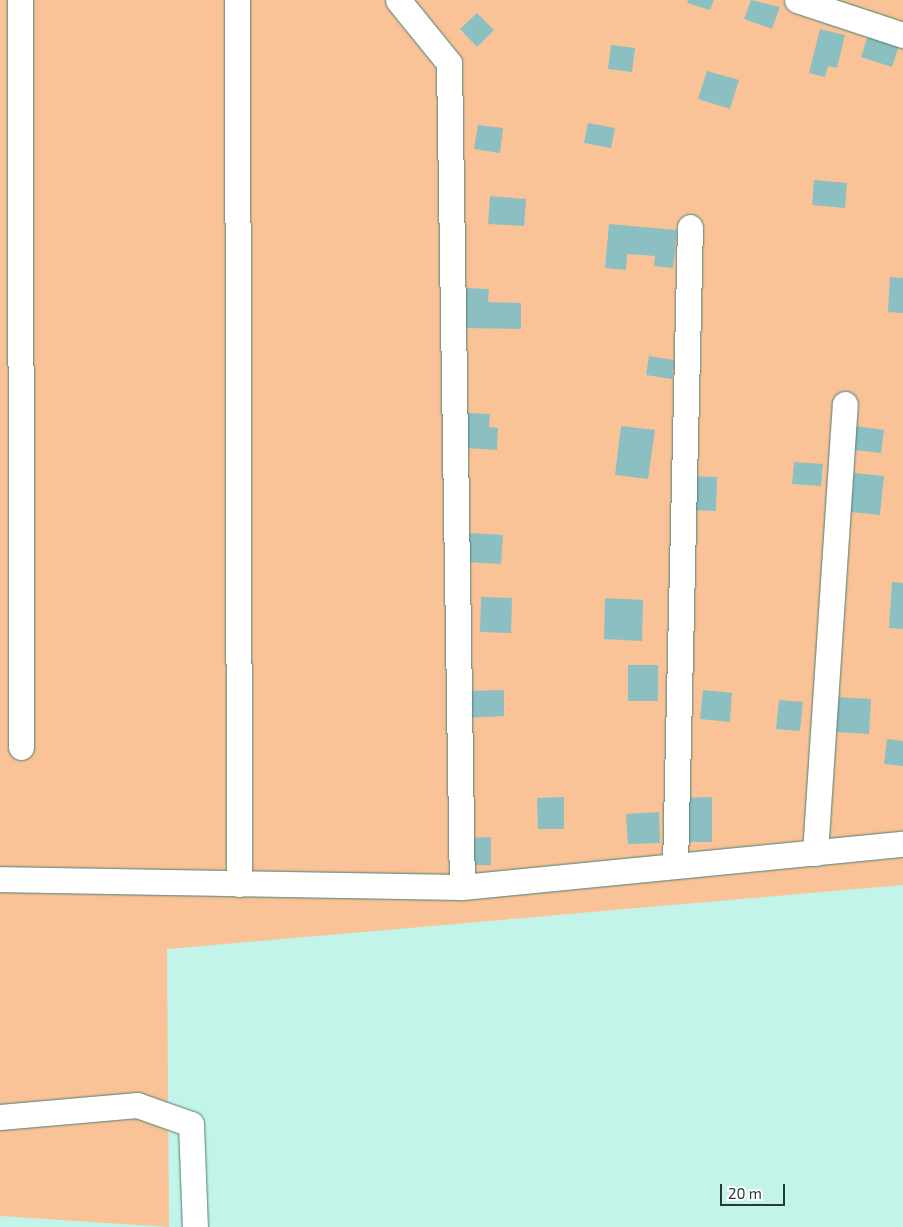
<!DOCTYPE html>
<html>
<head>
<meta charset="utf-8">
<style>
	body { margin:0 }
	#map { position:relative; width:903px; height:1227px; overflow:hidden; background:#c2f4e9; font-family:"Exo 2",sans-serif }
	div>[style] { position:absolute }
	.green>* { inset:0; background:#fac397 }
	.building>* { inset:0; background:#8cbfc1 }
	.roads { filter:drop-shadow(0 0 1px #4f7e75) drop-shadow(0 0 1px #4f7e75) }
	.minor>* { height:25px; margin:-12.5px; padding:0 12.5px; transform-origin:12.5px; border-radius:12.5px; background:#fff }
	span { translate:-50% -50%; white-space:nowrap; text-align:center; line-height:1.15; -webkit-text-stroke:4px #fff; paint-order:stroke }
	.scale { position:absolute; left:720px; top:1184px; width:65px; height:22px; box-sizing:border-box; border:2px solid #263a36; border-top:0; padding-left:6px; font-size:15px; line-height:18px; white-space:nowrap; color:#263a36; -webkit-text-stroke:4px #fff; paint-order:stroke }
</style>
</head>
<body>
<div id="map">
	<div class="green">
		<div style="clip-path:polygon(0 0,903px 0,903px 885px,167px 949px,169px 1227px,0 1216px)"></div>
	</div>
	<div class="building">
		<div style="clip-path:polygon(688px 0,714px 0,710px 10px,687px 3px)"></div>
		<div style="clip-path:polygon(751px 0,780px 7px,772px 29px,744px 19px)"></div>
		<div style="clip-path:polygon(477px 13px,494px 30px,477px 47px,460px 29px)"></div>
		<div style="clip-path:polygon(820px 29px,845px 35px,837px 68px,828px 66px,825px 77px,809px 73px)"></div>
		<div style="clip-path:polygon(868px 36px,899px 46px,892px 67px,861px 57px)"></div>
		<div style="clip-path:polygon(611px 45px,635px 48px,632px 72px,608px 69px)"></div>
		<div style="clip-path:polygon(707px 71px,739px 80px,730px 109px,698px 99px)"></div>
		<div style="clip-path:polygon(588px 123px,615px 128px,611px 148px,584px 143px)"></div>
		<div style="clip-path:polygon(478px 125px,503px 128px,500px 153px,474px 149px)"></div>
		<div style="clip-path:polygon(814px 180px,847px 183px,845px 208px,812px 205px)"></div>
		<div style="clip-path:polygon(490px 196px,526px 199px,524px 226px,488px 224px)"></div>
		<div style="clip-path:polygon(609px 224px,677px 230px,673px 268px,654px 266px,655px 256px,627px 254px,626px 270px,605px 268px)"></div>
		<div style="clip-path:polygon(890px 277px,903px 278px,903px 313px,888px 312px)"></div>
		<div style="clip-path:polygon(463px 288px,489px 289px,488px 302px,521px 303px,521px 329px,462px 328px)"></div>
		<div style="clip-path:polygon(649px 356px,675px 360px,672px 379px,646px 375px)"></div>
		<div style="clip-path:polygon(468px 413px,490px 414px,489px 427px,498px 428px,497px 450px,466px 448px)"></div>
		<div style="clip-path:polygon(621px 426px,655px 430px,648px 479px,615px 475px)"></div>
		<div style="clip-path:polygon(856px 426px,884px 430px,881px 453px,854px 450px)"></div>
		<div style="clip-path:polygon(794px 462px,823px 464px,821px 486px,792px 484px)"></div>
		<div style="clip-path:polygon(854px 473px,884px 476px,880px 515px,850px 512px)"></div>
		<div style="clip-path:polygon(692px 476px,717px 477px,716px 511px,691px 510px)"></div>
		<div style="clip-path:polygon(470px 533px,503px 535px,501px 564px,468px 562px)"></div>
		<div style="clip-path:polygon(892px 582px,903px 583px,903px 629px,889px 628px)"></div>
		<div style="clip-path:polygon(481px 597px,512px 598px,511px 633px,480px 632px)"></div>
		<div style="clip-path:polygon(605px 598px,643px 600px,642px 641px,604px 639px)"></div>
		<div style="clip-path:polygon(628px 665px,658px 665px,658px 701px,628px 701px)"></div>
		<div style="clip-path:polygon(504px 690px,504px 716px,466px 718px,465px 691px)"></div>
		<div style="clip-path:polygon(703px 690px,732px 693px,730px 722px,700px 719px)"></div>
		<div style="clip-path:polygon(837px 697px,871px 699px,869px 734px,835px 732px)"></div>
		<div style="clip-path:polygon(779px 700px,803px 702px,800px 731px,776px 729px)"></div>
		<div style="clip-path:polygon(887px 739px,903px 741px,903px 766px,884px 764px)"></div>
		<div style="clip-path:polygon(564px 797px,564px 829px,538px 829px,537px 798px)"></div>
		<div style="clip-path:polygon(712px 797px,712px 842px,683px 842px,683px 798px)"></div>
		<div style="clip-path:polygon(659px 812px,660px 843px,628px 844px,626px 814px)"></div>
		<div style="clip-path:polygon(491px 837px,491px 865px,466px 865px,466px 838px)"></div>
	</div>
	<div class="roads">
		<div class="minor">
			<div style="left:20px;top:0;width:747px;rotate:89.92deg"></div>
			<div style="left:237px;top:0;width:884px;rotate:89.87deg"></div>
			<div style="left:398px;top:0;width:81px;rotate:51deg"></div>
			<div style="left:449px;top:63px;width:824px;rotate:89.1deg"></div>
			<div style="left:797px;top:0;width:112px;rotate:18.3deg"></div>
			<div style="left:815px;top:853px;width:450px;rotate:-86.2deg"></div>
			<div style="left:675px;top:866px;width:639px;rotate:-88.66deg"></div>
			<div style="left:0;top:879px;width:462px;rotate:1deg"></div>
			<div style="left:462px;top:887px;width:443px;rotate:-5.6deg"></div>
			<div style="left:0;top:1117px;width:138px;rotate:-5deg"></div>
			<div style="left:137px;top:1105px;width:57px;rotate:19.4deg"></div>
			<div style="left:191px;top:1124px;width:103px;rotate:87.8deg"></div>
		</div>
	</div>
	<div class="scale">20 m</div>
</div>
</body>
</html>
